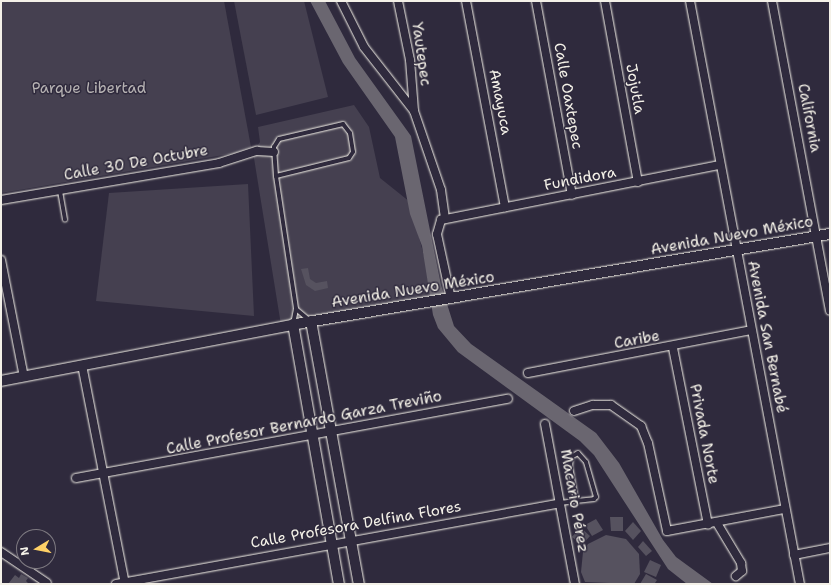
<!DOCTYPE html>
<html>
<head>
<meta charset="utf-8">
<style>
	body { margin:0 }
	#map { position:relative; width:831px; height:585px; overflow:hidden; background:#2f2a3d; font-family:"Shantell Sans",sans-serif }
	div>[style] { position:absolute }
	.green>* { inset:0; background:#454050 }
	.water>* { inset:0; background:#6a6670 }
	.building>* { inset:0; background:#56525f }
	.roads { filter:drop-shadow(0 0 1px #f4f1e8) drop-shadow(0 0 1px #f4f1e8) }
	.service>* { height:4px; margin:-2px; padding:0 2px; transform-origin:2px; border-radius:2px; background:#2f2a3d }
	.minor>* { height:8px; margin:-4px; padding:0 4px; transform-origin:4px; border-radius:4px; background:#2f2a3d }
	.tertiary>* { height:10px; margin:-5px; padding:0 5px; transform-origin:5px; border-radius:5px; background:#2f2a3d }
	span { translate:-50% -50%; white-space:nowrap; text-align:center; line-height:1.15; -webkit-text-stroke:3px #2f2a3d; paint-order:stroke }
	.street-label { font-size:15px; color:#f4f1e8 }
	.park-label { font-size:15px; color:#b7b3b3 }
	.frame { position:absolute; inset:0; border:2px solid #f4f1e8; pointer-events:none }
	.north { position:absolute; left:16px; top:529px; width:40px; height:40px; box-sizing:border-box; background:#2f2a3d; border:1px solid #7e7a81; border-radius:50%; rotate:260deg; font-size:11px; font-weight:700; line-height:16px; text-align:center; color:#f4f1e8 }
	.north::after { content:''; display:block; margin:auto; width:14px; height:18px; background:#ffd166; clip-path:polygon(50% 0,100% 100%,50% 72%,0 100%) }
</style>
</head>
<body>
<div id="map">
	<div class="green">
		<div style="clip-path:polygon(1px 1px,224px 1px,251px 147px,235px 153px,1px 193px)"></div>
		<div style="clip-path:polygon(234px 1px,304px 1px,328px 97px,256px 115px)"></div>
		<div style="clip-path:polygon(354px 105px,369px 127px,380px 178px,410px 202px,434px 295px,281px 325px,253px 152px,260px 142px,258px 127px)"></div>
		<div style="clip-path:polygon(248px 184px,254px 316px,96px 301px,109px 193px)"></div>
	</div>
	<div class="water">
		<div style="clip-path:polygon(310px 1px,325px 1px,355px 58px,411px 136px,441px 285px,454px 326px,471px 344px,596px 433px,619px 463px,663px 540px,676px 557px,713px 584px,687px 584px,668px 569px,594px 455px,580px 441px,458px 352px,438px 328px,433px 315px,422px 246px,410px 214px,395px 137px,343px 63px)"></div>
	</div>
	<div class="building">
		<div style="clip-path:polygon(308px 268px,310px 279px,316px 283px,327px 281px,328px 288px,315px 291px,306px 285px,301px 269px)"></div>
		<div style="clip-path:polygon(610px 517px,623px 517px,623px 531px,611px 531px)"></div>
		<div style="clip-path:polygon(596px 519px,603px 530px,592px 536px,585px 525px)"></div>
		<div style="clip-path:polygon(633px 522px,641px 531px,633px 540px,625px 531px)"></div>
		<div style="clip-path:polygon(580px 527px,590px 536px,582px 545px,572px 537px)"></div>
		<div style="clip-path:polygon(606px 535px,626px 539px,639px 554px,640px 574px,634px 584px,585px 582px,581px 572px,583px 552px,588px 544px)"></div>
		<div style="clip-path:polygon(643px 541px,652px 551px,646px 556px,638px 547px)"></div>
		<div style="clip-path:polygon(650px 560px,661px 565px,656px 577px,644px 572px)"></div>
		<div style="clip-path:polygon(21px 574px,28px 578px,26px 581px,29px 584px,8px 584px,15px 575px,19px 578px)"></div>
		<div style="clip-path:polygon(646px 574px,657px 580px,655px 583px,640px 584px)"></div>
	</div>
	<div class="roads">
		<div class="service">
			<div style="left:343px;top:124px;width:11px;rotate:52deg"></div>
			<div style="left:350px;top:133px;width:19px;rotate:81deg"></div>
			<div style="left:353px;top:152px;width:7px;rotate:124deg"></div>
			<div style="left:349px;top:158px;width:75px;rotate:166.1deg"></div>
			<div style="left:276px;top:176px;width:29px;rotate:-94deg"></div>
			<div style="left:274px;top:147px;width:9px;rotate:-58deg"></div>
			<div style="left:279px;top:139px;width:66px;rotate:-13.2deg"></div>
			<div style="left:276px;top:176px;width:134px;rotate:81.4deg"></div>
			<div style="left:296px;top:309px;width:15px;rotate:101deg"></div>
			<div style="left:60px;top:191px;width:29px;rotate:80deg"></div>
			<div style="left:296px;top:309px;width:17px;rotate:40deg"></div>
			<div style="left:560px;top:503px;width:16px;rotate:-7deg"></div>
			<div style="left:576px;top:501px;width:18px;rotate:-6deg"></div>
			<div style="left:594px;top:499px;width:3px;rotate:-45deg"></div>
			<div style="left:596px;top:497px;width:36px;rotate:-106deg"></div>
			<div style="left:586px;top:462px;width:12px;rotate:-132deg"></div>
			<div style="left:578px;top:453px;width:8px;rotate:150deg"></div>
			<div style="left:571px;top:457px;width:9px;rotate:96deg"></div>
			<div style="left:570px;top:466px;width:36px;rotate:80deg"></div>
		</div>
		<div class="minor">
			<div style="left:341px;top:1px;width:51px;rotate:63.4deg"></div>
			<div style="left:364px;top:47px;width:81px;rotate:52deg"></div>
			<div style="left:414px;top:111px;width:83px;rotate:71.1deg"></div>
			<div style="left:441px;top:190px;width:29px;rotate:82deg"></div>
			<div style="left:398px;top:1px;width:60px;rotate:78.5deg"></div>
			<div style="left:410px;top:60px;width:51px;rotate:85.5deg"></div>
			<div style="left:466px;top:1px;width:210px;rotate:79.3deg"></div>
			<div style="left:536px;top:1px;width:197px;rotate:79.5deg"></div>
			<div style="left:605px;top:1px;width:184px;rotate:79.7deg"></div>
			<div style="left:690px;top:1px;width:593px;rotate:79.32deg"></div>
			<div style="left:772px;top:1px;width:315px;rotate:79.4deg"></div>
			<div style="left:1px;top:200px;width:221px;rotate:-9.6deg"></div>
			<div style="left:219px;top:163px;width:40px;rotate:-18deg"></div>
			<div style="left:257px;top:151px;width:17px;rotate:3deg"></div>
			<div style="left:1px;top:260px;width:119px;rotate:78.9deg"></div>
			<div style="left:451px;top:299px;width:66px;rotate:-102.2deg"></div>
			<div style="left:437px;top:234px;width:15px;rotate:-74deg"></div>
			<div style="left:441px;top:220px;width:284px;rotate:-11.2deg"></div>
			<div style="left:673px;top:348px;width:180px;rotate:78.8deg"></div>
			<div style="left:82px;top:365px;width:223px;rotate:78.9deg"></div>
			<div style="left:528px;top:373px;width:227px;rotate:-10.9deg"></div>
			<div style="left:574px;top:411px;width:20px;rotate:-18deg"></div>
			<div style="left:593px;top:405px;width:18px"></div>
			<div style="left:611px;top:405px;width:37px;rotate:35deg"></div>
			<div style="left:641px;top:426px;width:18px;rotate:68deg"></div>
			<div style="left:648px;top:443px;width:90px;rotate:77.8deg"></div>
			<div style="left:667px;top:531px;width:120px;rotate:-10.6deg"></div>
			<div style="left:545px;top:424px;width:163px;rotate:79.4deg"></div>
			<div style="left:76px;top:478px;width:439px;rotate:-10.4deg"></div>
			<div style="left:717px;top:523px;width:47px;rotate:59deg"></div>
			<div style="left:741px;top:563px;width:8px;rotate:83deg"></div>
			<div style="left:742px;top:571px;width:8px;rotate:140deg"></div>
			<div style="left:1px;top:552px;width:55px;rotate:34deg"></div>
			<div style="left:794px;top:555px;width:37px;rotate:-11deg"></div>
			<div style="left:116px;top:584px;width:451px;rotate:-10.3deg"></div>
		</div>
		<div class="tertiary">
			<div style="left:311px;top:321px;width:267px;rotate:79.7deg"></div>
			<div style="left:293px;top:324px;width:264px;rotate:80deg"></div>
			<div style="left:1px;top:381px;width:307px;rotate:-10.9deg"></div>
			<div style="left:302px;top:323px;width:535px;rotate:-9.57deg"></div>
		</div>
	</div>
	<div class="street-label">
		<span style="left:421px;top:54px;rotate:82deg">Yautepec</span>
		<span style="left:635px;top:89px;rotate:80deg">Jojutla</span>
		<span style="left:568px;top:96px;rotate:80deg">Calle Oaxtepec</span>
		<span style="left:500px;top:102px;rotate:79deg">Amayuca</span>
		<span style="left:809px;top:118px;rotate:79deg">California</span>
		<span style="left:136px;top:163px;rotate:-10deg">Calle 30 De Octubre</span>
		<span style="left:580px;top:179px;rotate:-11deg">Fundidora</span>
		<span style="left:732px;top:236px;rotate:-10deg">Avenida Nuevo México</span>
		<span style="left:413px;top:290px;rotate:-9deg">Avenida Nuevo México</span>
		<span style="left:767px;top:337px;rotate:79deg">Avenida San Bernabé</span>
		<span style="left:637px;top:340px;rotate:-10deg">Caribe</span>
		<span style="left:304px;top:423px;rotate:-11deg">Calle Profesor Bernardo Garza Treviño</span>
		<span style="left:704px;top:434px;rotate:79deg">Privada Norte</span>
		<span style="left:574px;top:501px;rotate:80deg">Macario Pérez</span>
		<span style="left:356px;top:525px;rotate:-10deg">Calle Profesora Delfina Flores</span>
	</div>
	<div class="park-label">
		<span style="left:89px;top:89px">Parque Libertad</span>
	</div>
	<div class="frame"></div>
	<div class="north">N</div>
</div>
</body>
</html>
